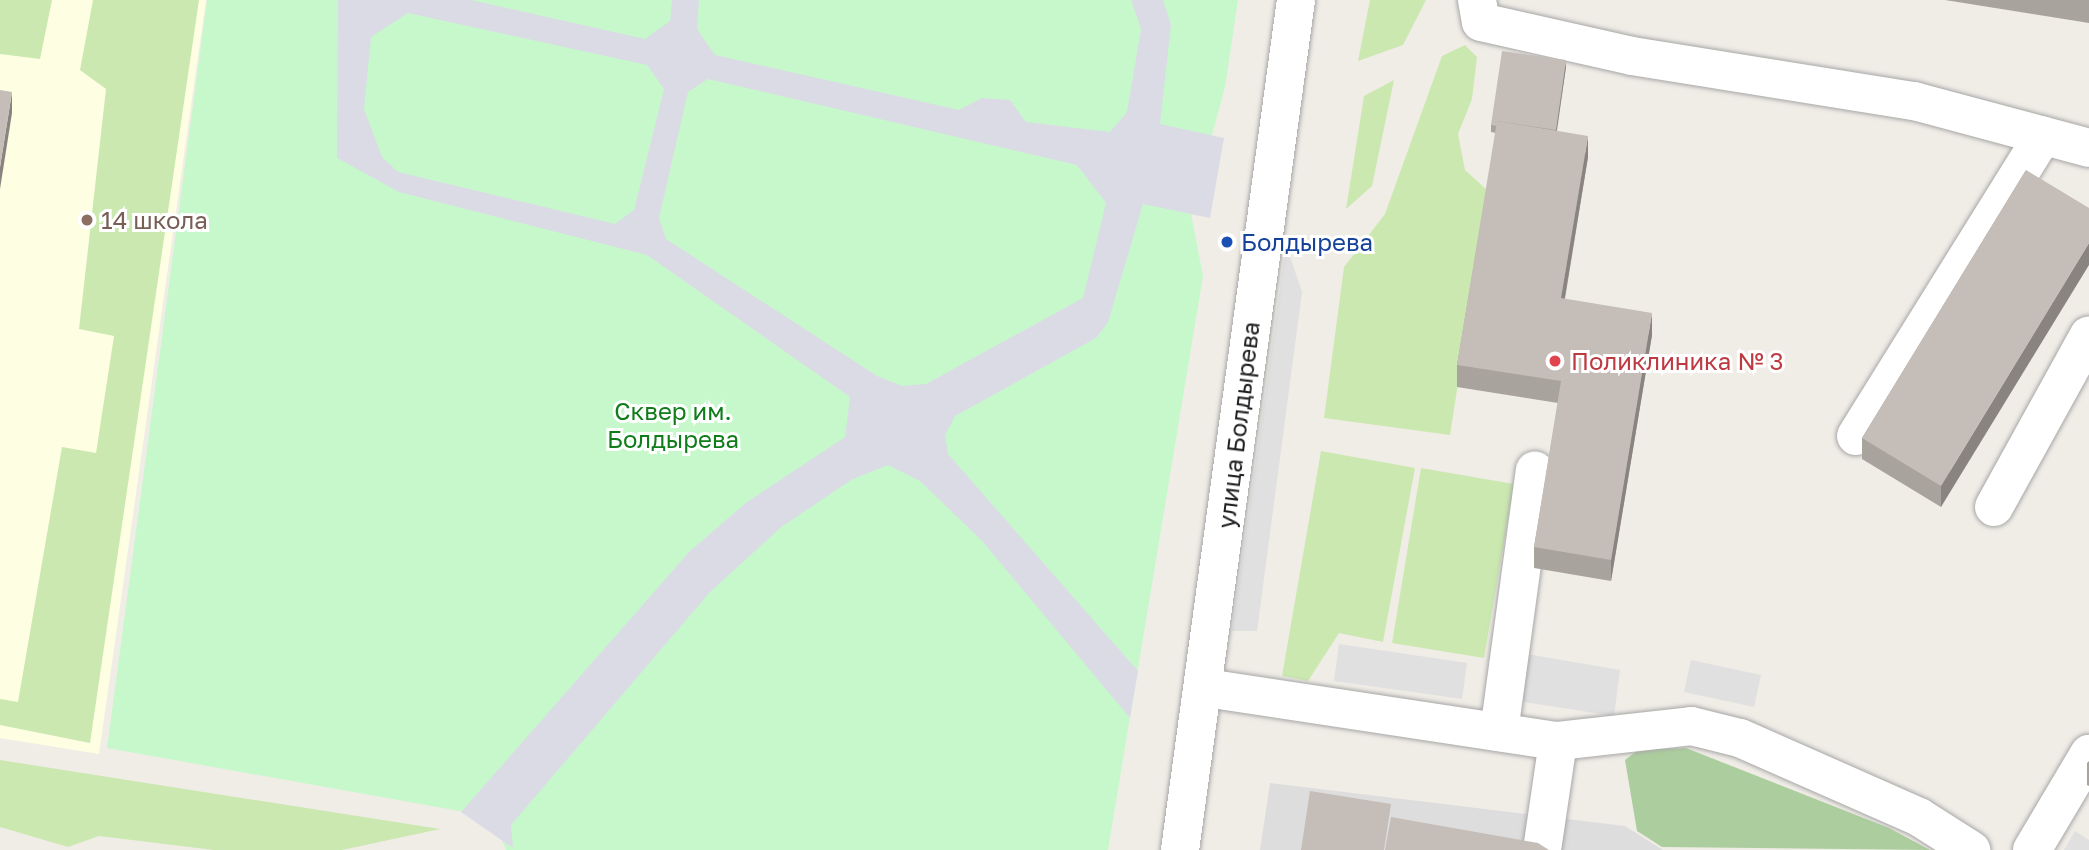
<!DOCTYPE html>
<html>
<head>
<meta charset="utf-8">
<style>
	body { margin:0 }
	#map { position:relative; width:2089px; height:850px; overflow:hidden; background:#f0ede7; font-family:"Golos Text",sans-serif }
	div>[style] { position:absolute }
	.residential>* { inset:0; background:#dedddd }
	.education>* { inset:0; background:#fefee3 }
	.grass>* { inset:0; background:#cbe8b0 }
	.forest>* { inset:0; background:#acce9e }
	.park>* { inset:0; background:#c7f8cb }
	.parking>* { inset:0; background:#e0e0e0 }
	.plaza>* { inset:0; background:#dbdbe6 }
	.roads { filter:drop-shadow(0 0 2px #a7a7a7) drop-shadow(0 0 2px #a7a7a7) }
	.minor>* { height:38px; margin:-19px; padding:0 19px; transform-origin:19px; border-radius:19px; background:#fff }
	.wall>* { inset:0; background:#a9a39d }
	.shaded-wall>* { inset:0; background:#8a8480 }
	.building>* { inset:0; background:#c5bdb7 }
	.dots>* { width:19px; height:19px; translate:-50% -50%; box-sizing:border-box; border:4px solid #fff; border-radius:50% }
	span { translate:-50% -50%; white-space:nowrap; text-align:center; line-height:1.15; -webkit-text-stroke:6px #fff; paint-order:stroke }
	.education-label { font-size:24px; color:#785e54 }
	.left { translate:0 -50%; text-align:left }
	.transit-label { font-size:24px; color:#164399 }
	.health-label { font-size:24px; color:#be3a42 }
	.park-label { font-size:24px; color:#107c1a }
	.street-label { font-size:24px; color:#202020 }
</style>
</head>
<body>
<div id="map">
	<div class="residential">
		<div style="clip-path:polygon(1270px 783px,1625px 826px,1663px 850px,1260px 850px)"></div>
	</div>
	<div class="education">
		<div style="clip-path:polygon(0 0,206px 0,99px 754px,0 738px)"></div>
	</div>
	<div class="grass">
		<div style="clip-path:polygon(0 0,52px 0,40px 59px,0 54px)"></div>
		<div style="clip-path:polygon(93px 0,199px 0,90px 743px,0 725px,0 699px,18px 702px,62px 447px,96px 453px,114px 336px,79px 329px,106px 89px,80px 70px)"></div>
		<div style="clip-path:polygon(1370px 0,1426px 0,1403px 45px,1358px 61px)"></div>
		<div style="clip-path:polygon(1465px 45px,1477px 57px,1472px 99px,1458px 134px,1465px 170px,1488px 191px,1450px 435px,1324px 418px,1344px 267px,1385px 214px,1442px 56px)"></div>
		<div style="clip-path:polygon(1394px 80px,1372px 186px,1346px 209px,1364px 96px)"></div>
		<div style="clip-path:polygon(1321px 451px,1415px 468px,1383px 642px,1339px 633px,1308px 681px,1282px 676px)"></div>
		<div style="clip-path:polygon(1421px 468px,1514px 484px,1484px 658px,1392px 643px)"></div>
		<div style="clip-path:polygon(0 760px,440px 829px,342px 850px,214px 850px,99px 836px,68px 847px,0 827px)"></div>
	</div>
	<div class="forest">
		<div style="clip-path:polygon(1686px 748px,1889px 828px,1930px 850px,1662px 847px,1637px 831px,1625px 760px,1638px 750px)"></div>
	</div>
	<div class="park">
		<div style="clip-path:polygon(207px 0,1238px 0,1225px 87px,1191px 213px,1203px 276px,1108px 850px,506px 850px,493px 817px,107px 748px)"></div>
	</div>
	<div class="parking">
		<div style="clip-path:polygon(1286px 245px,1302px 292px,1257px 631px,1232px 631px)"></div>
		<div style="clip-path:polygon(1339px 644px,1467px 663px,1462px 699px,1334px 681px)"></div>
		<div style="clip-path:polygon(1521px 653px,1620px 670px,1614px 716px,1512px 700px)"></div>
		<div style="clip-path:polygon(1691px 660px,1761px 675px,1754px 707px,1684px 692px)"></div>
		<div style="clip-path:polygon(2075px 831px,2089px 840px,2089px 850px,2064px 850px)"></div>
	</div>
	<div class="plaza">
		<div style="clip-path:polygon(evenodd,338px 0,471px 0,645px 39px,670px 21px,672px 0,699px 0,697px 29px,715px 55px,959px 110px,982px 98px,1010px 100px,1026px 122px,1110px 132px,1127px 112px,1141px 29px,1131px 0,1163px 0,1171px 25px,1160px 124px,1224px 138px,1210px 218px,1143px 204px,1108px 322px,1096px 338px,955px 416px,945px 435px,948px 454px,1138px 671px,1130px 718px,983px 542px,920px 481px,888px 465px,851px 480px,780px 528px,710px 592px,511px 825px,513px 848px,461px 812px,690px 551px,747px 502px,845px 437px,850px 397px,647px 255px,399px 192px,337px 158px,338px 0,408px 13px,647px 65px,664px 89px,634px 210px,615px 224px,398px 172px,382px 157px,364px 109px,371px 37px,408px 13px,338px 0,708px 79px,1077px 165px,1106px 203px,1083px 298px,926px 384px,902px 386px,877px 376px,666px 239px,659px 218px,688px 92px,708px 79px)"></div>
	</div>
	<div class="roads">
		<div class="minor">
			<div style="left:1477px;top:0;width:22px;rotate:80deg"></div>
			<div style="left:1481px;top:22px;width:155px;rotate:12.7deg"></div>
			<div style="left:1632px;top:56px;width:286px;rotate:9.1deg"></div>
			<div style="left:1914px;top:101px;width:181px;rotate:15deg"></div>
			<div style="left:1856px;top:436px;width:354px;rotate:-58.1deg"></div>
			<div style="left:1994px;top:507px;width:196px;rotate:-61.1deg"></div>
			<div style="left:1206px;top:688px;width:356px;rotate:8.6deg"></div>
			<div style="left:1558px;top:741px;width:134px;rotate:-6.4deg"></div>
			<div style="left:1691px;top:726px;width:50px;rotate:13.8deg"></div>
			<div style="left:1740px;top:738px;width:196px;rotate:23.8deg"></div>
			<div style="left:1919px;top:817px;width:62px;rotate:32.4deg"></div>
			<div style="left:1499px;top:732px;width:264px;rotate:-82.2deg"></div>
			<div style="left:1180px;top:850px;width:858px;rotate:-82.23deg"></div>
			<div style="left:1542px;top:850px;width:110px;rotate:-81.6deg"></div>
			<div style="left:2032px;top:850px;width:112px;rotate:-59.3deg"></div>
		</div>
	</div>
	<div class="wall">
		<div style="clip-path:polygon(1945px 0,2089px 0,2089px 23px)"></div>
		<div style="clip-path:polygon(1566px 67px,1557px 131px,1588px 157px,1565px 299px,1652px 335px,1611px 581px,1534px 568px,1534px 547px,1558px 403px,1457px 387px,1457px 365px,1496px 133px,1491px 132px,1491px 125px)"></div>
		<div style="clip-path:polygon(2026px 170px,1941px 507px,1862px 459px,1862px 438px)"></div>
		<div style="clip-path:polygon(2089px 761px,2089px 786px,2087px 785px,2087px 763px)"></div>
	</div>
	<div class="shaded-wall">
		<div style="clip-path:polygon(1566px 60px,1566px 67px,1555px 141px,1555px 134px)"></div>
		<div style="clip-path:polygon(12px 92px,12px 113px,0 189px,0 167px)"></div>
		<div style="clip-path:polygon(1588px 136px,1588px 157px,1561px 320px,1561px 298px)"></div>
		<div style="clip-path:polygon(2089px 243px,2089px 265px,1941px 507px,1941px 486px)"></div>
		<div style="clip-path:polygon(1652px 313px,1652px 335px,1611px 581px,1611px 560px)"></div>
	</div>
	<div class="building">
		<div style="clip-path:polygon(1502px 51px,1566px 60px,1556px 130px,1497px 121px,1497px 126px,1491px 125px)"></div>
		<div style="clip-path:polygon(0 90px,12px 92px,0 167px)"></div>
		<div style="clip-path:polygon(1497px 121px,1588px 136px,1561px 298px,1652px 313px,1611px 560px,1534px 547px,1561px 381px,1457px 365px)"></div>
		<div style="clip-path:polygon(2026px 170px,2089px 208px,2089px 243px,1941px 486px,1862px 438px)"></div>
		<div style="clip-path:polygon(1310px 791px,1391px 804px,1384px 850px,1301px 850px)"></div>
		<div style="clip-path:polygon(1391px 817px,1538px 843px,1549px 850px,1385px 850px)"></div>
	</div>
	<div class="dots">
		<div style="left:87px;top:220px;background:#8d6e63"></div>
		<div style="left:1227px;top:242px;background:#1a4fb4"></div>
		<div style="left:1555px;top:361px;background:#e0444e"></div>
	</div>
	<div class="education-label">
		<span class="left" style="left:101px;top:220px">14 школа</span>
	</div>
	<div class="transit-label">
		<span class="left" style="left:1241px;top:242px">Болдырева</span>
	</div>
	<div class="health-label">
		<span class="left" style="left:1571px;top:361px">Поликлиника № 3</span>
	</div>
	<div class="park-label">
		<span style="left:673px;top:425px">Сквер им.<br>Болдырева</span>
	</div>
	<div class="street-label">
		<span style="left:1238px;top:425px;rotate:-83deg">улица Болдырева</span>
	</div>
</div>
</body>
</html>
